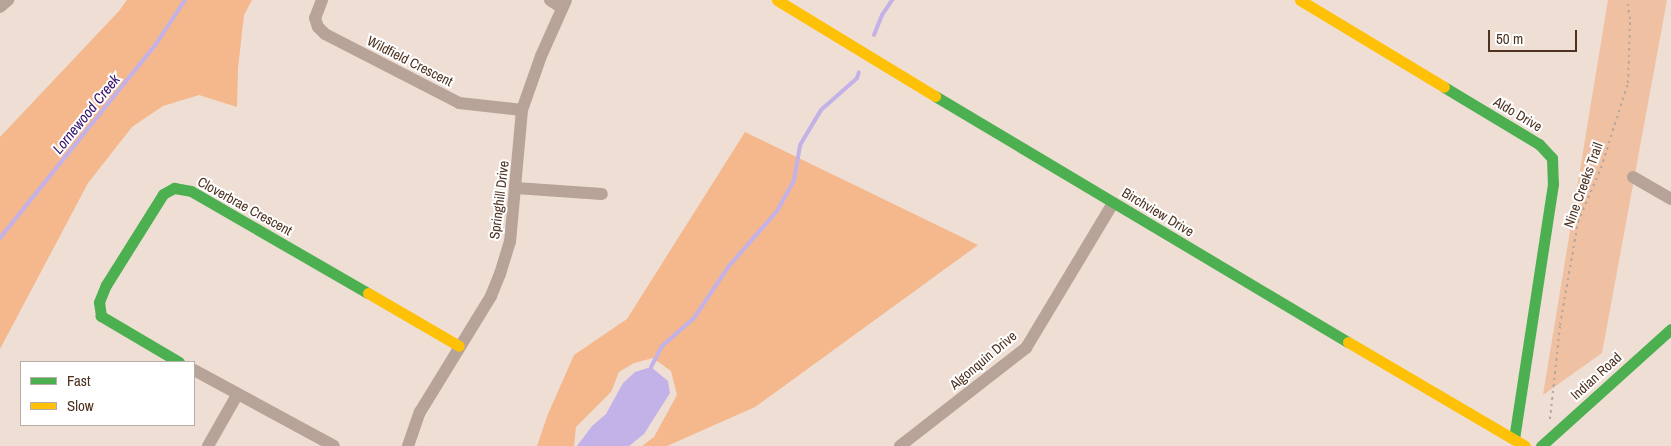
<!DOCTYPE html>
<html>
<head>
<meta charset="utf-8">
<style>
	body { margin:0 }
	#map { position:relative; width:1671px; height:446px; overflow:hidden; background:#eeded4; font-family:"Archivo Narrow",sans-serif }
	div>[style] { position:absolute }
	.green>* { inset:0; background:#f0c0a2 }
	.forest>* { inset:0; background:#f5b78c }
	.water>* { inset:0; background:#c3b2e8 }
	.stream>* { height:4px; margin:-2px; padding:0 2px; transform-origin:2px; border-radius:2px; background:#c3b2e8 }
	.path>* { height:2px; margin-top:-1px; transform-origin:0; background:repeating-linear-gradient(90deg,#b7a79c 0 2.5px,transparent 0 6.5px) }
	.street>* { height:12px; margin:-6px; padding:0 6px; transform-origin:6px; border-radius:6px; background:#b7a398 }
	.fast>* { height:11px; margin:-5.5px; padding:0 5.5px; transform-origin:5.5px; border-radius:5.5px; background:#4caf50 }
	.slow>* { height:11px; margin:-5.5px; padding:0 5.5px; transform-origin:5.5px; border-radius:5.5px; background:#ffc107 }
	span { translate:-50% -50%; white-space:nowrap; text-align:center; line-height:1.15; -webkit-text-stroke:4px #fff; paint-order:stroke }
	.street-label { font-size:14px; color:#4d3221 }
	.water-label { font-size:15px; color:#35126c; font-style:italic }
	.legend { position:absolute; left:20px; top:361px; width:175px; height:65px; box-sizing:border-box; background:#fff; border:1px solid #b8ada6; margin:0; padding:6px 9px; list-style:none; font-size:15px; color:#4d3221 }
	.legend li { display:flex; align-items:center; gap:10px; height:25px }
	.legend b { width:25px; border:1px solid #b8ada6 }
	.scale { position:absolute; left:1488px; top:30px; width:89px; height:22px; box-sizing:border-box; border:2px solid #4d3221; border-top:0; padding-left:6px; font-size:15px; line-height:18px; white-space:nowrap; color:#4d3221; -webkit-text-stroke:4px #fff; paint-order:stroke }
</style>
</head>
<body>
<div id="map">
	<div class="green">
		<div style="clip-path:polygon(1608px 0,1667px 0,1602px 353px,1543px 395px)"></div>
	</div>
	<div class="forest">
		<div style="clip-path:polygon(127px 0,252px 0,244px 15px,238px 68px,237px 107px,199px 95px,163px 106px,132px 127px,88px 183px,0 349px,0 137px,119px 11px)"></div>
		<div style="clip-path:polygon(745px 132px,978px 245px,755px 407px,667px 446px,642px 446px,654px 437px,677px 395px,671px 371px,653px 358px,634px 363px,619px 372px,611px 392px,576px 427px,574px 446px,537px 446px,548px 414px,574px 355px,627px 319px)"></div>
	</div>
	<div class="water">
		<div style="clip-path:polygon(651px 367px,668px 381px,670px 393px,644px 434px,629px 446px,577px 446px,592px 426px,606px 414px,623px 383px,635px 372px)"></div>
	</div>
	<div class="stream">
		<div style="left:874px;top:35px;width:22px;rotate:-68deg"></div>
		<div style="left:882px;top:15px;width:18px;rotate:-56deg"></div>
		<div style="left:0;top:238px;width:249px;rotate:-51.2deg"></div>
		<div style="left:156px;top:44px;width:53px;rotate:-56.6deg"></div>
		<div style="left:651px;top:367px;width:24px;rotate:-62deg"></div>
		<div style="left:662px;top:346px;width:43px;rotate:-41.2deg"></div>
		<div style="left:694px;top:318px;width:63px;rotate:-56.1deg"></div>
		<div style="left:729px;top:266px;width:73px;rotate:-48.9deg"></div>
		<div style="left:777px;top:211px;width:35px;rotate:-61deg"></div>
		<div style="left:794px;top:180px;width:36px;rotate:-80deg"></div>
		<div style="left:800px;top:145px;width:41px;rotate:-59deg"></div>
		<div style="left:821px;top:110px;width:48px;rotate:-41.6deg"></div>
		<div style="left:857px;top:78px;width:6px;rotate:-72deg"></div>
	</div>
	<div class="path">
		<div style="left:1550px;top:419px;width:95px;rotate:-83.9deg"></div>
		<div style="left:1560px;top:325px;width:105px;rotate:-80.1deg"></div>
		<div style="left:1578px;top:222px;width:59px;rotate:-66.9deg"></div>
		<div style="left:1601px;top:168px;width:89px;rotate:-72.4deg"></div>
		<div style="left:1628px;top:83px;width:64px;rotate:-88.2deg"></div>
		<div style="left:1630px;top:19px;width:19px;rotate:-99deg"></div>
	</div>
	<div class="street">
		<div style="left:322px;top:0;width:19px;rotate:111deg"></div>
		<div style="left:315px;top:18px;width:9px;rotate:72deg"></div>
		<div style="left:318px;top:27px;width:10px;rotate:45deg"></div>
		<div style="left:325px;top:34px;width:151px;rotate:27.2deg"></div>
		<div style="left:459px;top:103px;width:63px;rotate:6.3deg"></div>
		<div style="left:550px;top:0;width:14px;rotate:34deg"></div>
		<div style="left:0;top:7px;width:11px;rotate:-41deg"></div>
		<div style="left:1633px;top:177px;width:44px;rotate:30.1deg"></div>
		<div style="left:516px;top:188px;width:86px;rotate:4deg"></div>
		<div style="left:194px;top:370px;width:159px;rotate:28.5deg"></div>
		<div style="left:208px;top:446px;width:59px;rotate:-60.4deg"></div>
		<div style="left:408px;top:446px;width:36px;rotate:-71deg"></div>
		<div style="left:420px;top:412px;width:136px;rotate:-58.5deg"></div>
		<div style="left:491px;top:296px;width:24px;rotate:-68deg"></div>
		<div style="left:500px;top:274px;width:34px;rotate:-73deg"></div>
		<div style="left:510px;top:242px;width:133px;rotate:-84.8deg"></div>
		<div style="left:522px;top:110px;width:57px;rotate:-70.6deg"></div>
		<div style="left:541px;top:56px;width:61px;rotate:-65.9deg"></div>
		<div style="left:900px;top:446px;width:160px;rotate:-37.9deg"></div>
		<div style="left:1026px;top:348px;width:169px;rotate:-59deg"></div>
	</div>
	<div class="fast">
		<div style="left:1444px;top:87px;width:111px;rotate:31deg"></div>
		<div style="left:1539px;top:144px;width:19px;rotate:47deg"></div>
		<div style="left:1552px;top:158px;width:26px;rotate:88deg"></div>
		<div style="left:1553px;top:184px;width:258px;rotate:98.7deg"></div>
		<div style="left:935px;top:96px;width:481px;rotate:30.8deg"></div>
		<div style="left:179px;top:362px;width:91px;rotate:-149.5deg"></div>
		<div style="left:101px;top:316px;width:14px;rotate:-98deg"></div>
		<div style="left:99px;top:302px;width:18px;rotate:-68deg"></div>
		<div style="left:106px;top:285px;width:107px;rotate:-57.9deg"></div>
		<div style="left:163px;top:194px;width:13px;rotate:-29deg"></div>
		<div style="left:174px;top:188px;width:17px;rotate:10deg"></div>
		<div style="left:191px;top:191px;width:204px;rotate:30deg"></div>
		<div style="left:1541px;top:446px;width:175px;rotate:-42deg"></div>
	</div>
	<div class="slow">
		<div style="left:777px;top:0;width:185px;rotate:31.3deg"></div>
		<div style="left:1300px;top:0;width:168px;rotate:31.1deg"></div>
		<div style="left:368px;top:293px;width:105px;rotate:30.2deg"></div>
		<div style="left:1348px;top:342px;width:205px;rotate:30.4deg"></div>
	</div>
	<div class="street-label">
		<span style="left:410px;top:61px;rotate:27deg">Wildfield Crescent</span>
		<span style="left:1518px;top:114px;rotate:31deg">Aldo Drive</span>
		<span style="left:1583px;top:185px;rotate:-70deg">Nine Creeks Trail</span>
		<span style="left:499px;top:200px;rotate:-83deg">Springhill Drive</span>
		<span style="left:245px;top:206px;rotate:29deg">Cloverbrae Crescent</span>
		<span style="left:1158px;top:212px;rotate:31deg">Birchview Drive</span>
		<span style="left:983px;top:360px;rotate:-40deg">Algonquin Drive</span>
		<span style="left:1596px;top:376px;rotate:-42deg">Indian Road</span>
	</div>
	<div class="water-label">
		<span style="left:86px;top:114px;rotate:-51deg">Lornewood Creek</span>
	</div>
	<ul class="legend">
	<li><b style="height:6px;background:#4caf50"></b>Fast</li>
	<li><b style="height:6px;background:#ffc107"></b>Slow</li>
	</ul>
	<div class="scale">50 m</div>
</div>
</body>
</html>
